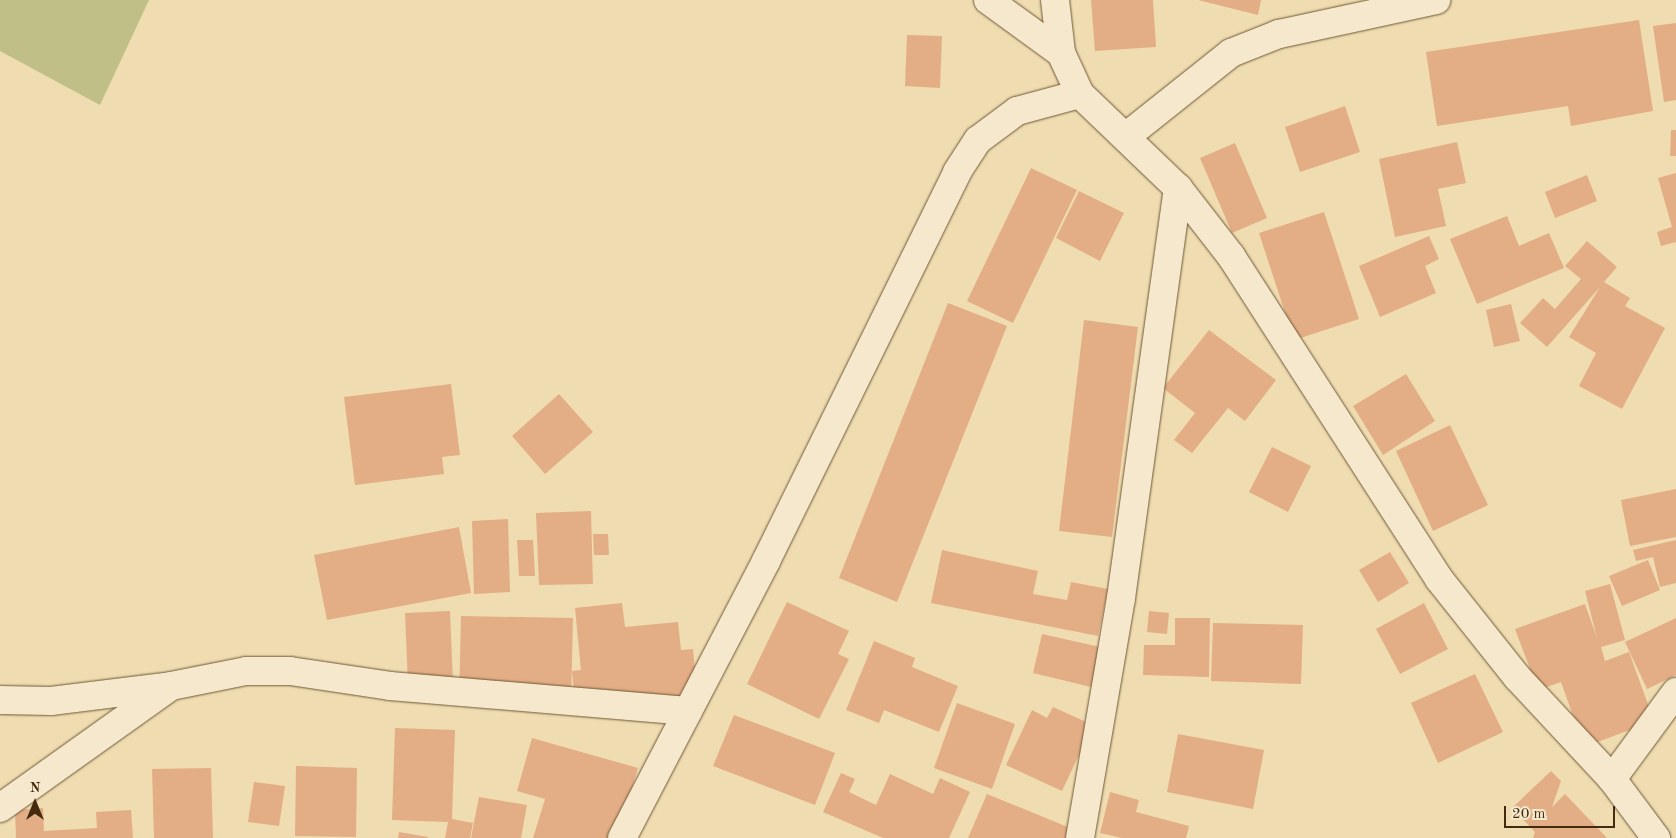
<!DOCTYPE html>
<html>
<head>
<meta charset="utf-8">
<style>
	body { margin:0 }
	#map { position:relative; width:1676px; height:838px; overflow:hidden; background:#efdcb0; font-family:"Old Standard TT",serif }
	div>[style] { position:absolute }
	.green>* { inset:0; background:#bfbf87 }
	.building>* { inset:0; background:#e3ae85 }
	.roads { filter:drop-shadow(0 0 1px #6f5737) drop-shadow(0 0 1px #6f5737) }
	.minor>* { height:28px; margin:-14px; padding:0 14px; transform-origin:14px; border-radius:14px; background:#f5e8cc }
	.tertiary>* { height:28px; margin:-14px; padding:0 14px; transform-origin:14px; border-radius:14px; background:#f5e8cc }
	span { translate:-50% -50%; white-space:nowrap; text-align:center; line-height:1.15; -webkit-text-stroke:5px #f5e8cc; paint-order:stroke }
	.north { position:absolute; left:10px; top:778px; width:50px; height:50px; -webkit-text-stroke:4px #f5e8cc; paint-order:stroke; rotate:0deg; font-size:14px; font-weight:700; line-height:20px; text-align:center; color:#442b0f }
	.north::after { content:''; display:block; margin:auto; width:18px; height:22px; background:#442b0f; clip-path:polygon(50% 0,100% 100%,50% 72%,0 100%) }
	.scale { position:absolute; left:1504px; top:806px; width:111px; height:22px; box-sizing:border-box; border:2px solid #442b0f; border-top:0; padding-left:6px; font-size:15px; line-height:18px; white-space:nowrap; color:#442b0f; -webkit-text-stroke:4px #f5e8cc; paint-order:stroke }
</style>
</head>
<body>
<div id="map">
	<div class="green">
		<div style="clip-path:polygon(0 0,149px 0,100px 105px,0 51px)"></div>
	</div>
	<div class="building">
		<div style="clip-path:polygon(1091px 0,1153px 0,1156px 47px,1095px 51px)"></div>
		<div style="clip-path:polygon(1198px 0,1261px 0,1258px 15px)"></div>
		<div style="clip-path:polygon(1639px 20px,1653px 111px,1571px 126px,1568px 106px,1437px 126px,1426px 52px)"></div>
		<div style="clip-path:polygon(1676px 23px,1676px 100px,1664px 102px,1653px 26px)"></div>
		<div style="clip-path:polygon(907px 35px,942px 36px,940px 88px,905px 86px)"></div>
		<div style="clip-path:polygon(1345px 106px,1360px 152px,1300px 172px,1285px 127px)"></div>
		<div style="clip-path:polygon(1671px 130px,1676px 130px,1676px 156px,1670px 156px)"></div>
		<div style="clip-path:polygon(1457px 142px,1466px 183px,1438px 189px,1446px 226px,1395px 237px,1379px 159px)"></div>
		<div style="clip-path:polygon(1235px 143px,1267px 218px,1232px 233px,1200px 158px)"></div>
		<div style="clip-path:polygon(1031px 168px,1077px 190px,1013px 323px,967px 301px)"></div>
		<div style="clip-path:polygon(1676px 173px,1676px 242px,1661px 246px,1657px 232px,1672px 227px,1658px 178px)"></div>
		<div style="clip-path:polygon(1587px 175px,1597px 201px,1555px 218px,1545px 192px)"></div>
		<div style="clip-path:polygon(1079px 191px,1124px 213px,1100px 261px,1056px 238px)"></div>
		<div style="clip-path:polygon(1324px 212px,1359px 319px,1294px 340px,1259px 233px)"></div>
		<div style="clip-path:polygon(1507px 216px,1519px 246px,1549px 233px,1564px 268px,1477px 304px,1450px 239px)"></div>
		<div style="clip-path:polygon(1429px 236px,1439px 259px,1425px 266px,1436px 293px,1380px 317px,1359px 266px)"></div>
		<div style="clip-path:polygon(1587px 241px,1617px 267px,1604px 282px,1630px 298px,1625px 306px,1665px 328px,1622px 409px,1579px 386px,1596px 353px,1569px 337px,1600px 287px,1547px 347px,1520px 323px,1543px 298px,1555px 309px,1581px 279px,1565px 266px)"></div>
		<div style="clip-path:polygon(948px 303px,1007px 326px,897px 602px,839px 578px)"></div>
		<div style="clip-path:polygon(1511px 304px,1520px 341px,1494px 347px,1486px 310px)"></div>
		<div style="clip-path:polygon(1084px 320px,1138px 327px,1112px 537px,1059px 531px)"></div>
		<div style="clip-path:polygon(1209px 330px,1276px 380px,1245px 421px,1228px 408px,1192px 453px,1174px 440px,1195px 413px,1163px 388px)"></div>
		<div style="clip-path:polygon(1406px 374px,1435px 421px,1383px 455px,1353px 406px)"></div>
		<div style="clip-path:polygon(451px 384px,460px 455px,442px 457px,444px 474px,355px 485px,344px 397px)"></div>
		<div style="clip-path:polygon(559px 394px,593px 432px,545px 474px,512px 436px)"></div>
		<div style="clip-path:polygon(1450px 425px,1488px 505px,1433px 531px,1396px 451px)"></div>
		<div style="clip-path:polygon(1272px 447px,1311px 466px,1288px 512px,1249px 492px)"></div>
		<div style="clip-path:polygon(1676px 489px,1676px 537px,1630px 546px,1621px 500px)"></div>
		<div style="clip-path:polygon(591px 511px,593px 584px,539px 585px,536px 513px)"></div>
		<div style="clip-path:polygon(508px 519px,510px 592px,474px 594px,472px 521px)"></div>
		<div style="clip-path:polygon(459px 527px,471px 593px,327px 620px,314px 555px)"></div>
		<div style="clip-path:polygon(593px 534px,608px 534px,609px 555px,594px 555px)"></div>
		<div style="clip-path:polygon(517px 540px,533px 540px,535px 576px,519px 576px)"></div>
		<div style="clip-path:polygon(1676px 540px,1676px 583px,1660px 587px,1653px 557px,1636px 561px,1633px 550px)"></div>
		<div style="clip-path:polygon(942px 550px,1038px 571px,1033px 594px,1067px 600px,1071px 582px,1108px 589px,1098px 636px,931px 603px)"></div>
		<div style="clip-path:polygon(1390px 552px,1409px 583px,1378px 602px,1359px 570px)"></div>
		<div style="clip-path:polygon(1648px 560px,1660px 590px,1622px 606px,1609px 576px)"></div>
		<div style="clip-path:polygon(1610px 584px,1625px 640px,1601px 647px,1605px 661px,1629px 652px,1654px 721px,1584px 747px,1561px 682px,1538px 690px,1515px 629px,1585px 604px,1597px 638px,1585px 591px)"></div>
		<div style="clip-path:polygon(787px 602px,849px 631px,838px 654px,849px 659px,819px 719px,747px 684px)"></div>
		<div style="clip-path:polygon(622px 603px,625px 627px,678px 622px,681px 650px,693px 649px,698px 700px,576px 712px,572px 671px,581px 670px,575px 608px)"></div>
		<div style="clip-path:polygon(1424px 603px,1448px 649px,1400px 674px,1376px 629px)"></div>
		<div style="clip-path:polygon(450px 611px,453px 683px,408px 685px,405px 613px)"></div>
		<div style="clip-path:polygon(1149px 611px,1169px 613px,1167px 634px,1147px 632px)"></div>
		<div style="clip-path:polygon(461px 616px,573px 618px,571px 703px,459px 701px)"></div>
		<div style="clip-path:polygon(1175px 618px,1210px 618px,1209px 677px,1143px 675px,1144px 645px,1175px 645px)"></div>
		<div style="clip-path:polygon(1676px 618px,1676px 675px,1647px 689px,1625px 642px)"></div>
		<div style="clip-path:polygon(1213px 623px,1303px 625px,1301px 684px,1211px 681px)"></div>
		<div style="clip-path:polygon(1042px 634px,1100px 647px,1091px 687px,1033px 673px)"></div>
		<div style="clip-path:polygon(874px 641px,915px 658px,912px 667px,958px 686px,939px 732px,884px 710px,879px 723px,846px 710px)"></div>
		<div style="clip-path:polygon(1475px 674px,1503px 732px,1438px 763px,1411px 703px)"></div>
		<div style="clip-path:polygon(957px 703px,1015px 724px,992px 789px,934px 768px)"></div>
		<div style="clip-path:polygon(1053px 707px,1093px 725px,1062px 791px,1006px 765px,1032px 710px,1047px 718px)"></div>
		<div style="clip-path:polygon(734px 715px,835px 753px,815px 805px,713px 766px)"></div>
		<div style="clip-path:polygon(395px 728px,455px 730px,452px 819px,473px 823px,470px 838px,445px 838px,448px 822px,392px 820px)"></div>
		<div style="clip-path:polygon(1178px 734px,1264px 750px,1253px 809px,1167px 792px)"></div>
		<div style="clip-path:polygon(532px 738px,638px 768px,617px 838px,533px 838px,545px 799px,517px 791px)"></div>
		<div style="clip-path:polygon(296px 766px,357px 768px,356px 837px,295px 836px)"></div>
		<div style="clip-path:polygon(211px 768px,213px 838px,154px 838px,152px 769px)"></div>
		<div style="clip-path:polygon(1551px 771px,1561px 781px,1552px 807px,1565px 794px,1607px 838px,1533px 838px,1535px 832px,1512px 808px)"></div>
		<div style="clip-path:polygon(841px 773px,855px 779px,849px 792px,876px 805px,890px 774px,933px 794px,940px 778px,970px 792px,949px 838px,883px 838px,823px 812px)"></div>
		<div style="clip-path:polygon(254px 782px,285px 786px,279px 826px,248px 822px)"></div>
		<div style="clip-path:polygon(1110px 792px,1139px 800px,1136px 812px,1189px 826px,1186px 838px,1122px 838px,1100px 833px)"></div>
		<div style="clip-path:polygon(987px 794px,1075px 830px,1071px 838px,968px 838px)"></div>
		<div style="clip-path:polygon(479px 797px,527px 805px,521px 838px,471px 838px)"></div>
		<div style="clip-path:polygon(43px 808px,44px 831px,97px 828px,96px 812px,131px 810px,133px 838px,16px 838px,15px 810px)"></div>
		<div style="clip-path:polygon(399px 832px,428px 837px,428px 838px,398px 838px)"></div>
	</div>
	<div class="roads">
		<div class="minor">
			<div style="left:988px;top:0;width:90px;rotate:36deg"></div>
			<div style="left:1128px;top:135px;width:132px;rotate:-38.5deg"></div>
			<div style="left:1231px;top:53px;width:52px;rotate:-21.6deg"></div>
			<div style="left:1279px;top:34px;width:161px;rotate:-12.2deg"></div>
			<div style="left:0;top:700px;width:51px;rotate:1.1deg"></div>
			<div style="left:51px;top:701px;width:121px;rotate:-7.1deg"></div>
			<div style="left:171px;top:686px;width:76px;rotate:-11.3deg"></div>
			<div style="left:246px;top:671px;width:44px"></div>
			<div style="left:290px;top:671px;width:101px;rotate:8.5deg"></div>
			<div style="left:390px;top:686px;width:299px;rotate:4.8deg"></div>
			<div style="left:1612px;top:779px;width:108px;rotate:-53.7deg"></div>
			<div style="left:0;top:808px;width:206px;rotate:-35.5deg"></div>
			<div style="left:622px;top:838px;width:312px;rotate:-62.5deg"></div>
			<div style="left:766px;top:561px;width:433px;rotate:-63.8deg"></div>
			<div style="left:957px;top:172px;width:38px;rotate:-57deg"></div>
			<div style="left:978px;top:140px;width:49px;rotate:-36.6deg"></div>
			<div style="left:1017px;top:111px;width:65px;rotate:-15.1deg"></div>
			<div style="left:1080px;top:838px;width:243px;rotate:-80.3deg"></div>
			<div style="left:1121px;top:598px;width:414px;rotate:-82.1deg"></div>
		</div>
		<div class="tertiary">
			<div style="left:1055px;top:0;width:53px;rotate:83.5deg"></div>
			<div style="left:1061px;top:53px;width:45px;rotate:65.1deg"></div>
			<div style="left:1080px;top:94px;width:136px;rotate:43.8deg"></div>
			<div style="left:1178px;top:188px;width:86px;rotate:52.1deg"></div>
			<div style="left:1231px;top:256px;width:384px;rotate:57.2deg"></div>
			<div style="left:1439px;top:579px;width:125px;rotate:51.5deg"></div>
			<div style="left:1517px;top:677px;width:139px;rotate:47deg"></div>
			<div style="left:1612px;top:779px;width:74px;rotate:53.3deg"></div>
		</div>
	</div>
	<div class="north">N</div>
	<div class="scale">20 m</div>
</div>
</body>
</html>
